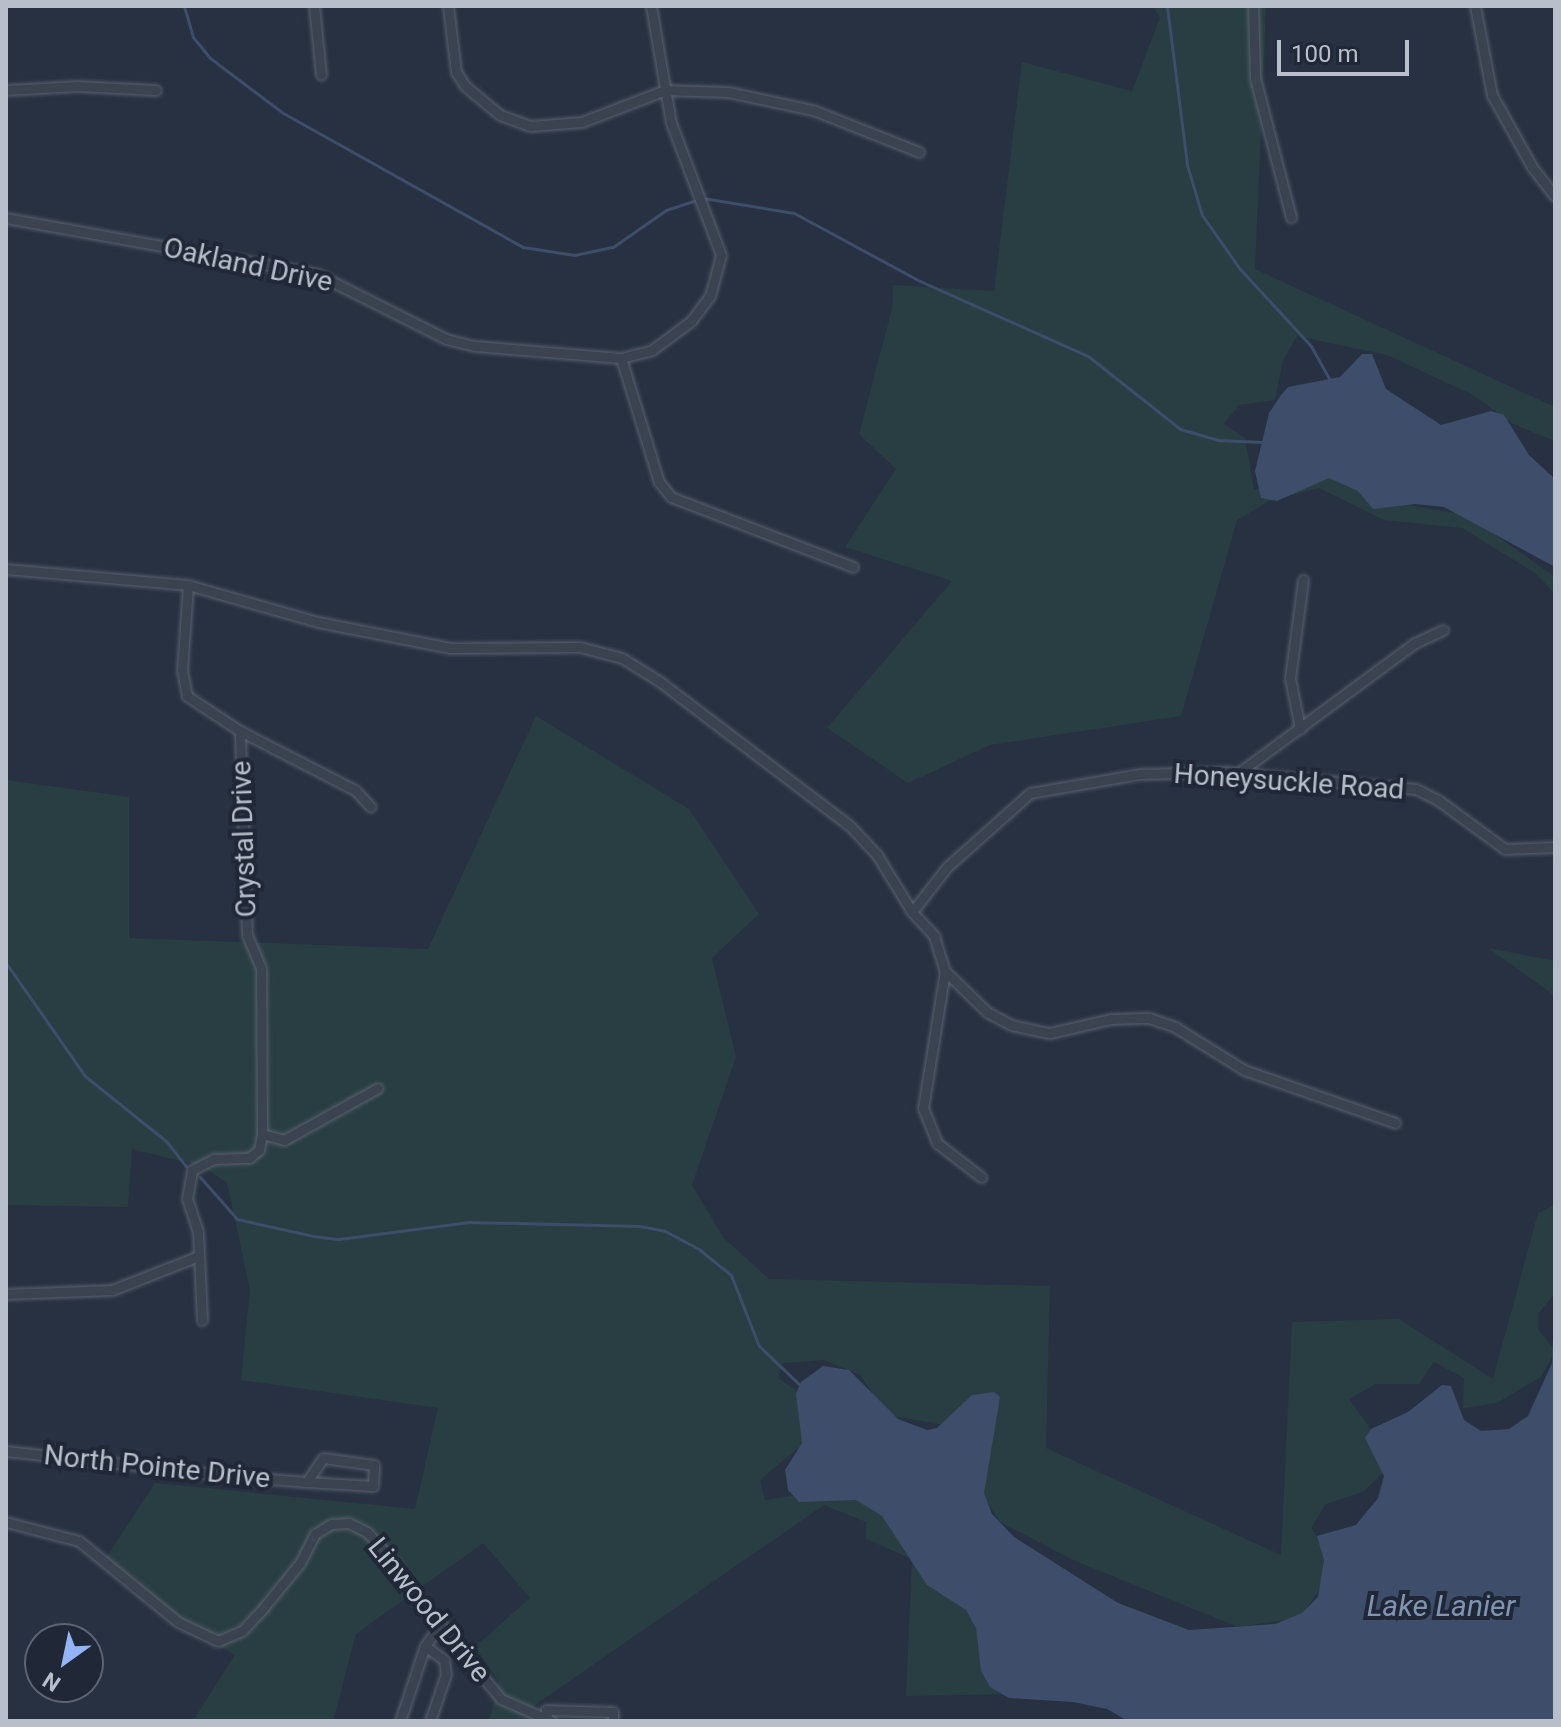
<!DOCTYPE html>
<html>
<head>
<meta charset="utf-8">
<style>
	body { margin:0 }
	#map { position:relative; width:1561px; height:1727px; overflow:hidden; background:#273141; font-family:Roboto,sans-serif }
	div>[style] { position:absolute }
	.green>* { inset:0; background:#293e42 }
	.water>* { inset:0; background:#3d4d6a }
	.stream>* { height:3px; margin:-1.5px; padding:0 1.5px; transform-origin:1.5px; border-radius:1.5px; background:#3d4d6a }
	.roads { filter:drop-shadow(0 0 2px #59616e) drop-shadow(0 0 2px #59616e) }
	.minor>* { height:9px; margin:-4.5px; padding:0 4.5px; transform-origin:4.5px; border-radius:4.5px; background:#3b4351 }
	span { translate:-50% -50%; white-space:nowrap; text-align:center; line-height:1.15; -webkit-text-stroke:8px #202837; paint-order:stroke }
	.street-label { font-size:28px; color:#b8bfcb }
	.water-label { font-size:30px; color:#8093b2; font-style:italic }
	.frame { position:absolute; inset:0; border:8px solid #b8bfcb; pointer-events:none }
	.north { position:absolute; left:24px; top:1623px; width:80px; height:80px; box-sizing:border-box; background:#202837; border:2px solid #5d6472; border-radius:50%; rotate:213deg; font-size:22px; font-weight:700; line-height:32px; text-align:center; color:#b8bfcb }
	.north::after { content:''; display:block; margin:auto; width:28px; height:36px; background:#93b4f6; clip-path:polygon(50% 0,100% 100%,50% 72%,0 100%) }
	.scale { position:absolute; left:1277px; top:40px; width:132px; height:36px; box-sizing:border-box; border:4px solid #b8bfcb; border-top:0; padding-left:10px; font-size:24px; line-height:28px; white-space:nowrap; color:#b8bfcb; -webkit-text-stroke:6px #202837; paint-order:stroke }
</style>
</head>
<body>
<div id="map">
	<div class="green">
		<div style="clip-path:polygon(1153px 6px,1266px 6px,1255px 269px,1555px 407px,1555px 441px,1513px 424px,1473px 395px,1387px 355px,1297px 336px,1283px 360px,1275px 400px,1239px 405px,1224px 424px,1245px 438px,1254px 490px,1298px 474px,1354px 477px,1371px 499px,1467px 515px,1555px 577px,1555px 594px,1535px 573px,1462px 528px,1384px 520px,1319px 488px,1269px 501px,1237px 520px,1181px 716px,990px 745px,908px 783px,827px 728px,952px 581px,845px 547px,896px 469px,859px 434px,892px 309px,893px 285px,994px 291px,1022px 62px,1132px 91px,1160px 18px)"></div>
		<div style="clip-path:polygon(536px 716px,689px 809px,759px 914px,712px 958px,736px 1057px,692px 1185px,723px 1237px,769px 1279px,1050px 1286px,1046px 1448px,1281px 1555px,1292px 1322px,1399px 1319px,1493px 1379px,1538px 1213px,1555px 1205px,1555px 1293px,1538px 1314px,1538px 1329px,1555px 1351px,1541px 1377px,1497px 1403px,1463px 1408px,1464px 1378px,1434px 1362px,1419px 1384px,1376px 1384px,1349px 1399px,1370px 1428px,1384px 1472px,1363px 1492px,1326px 1504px,1311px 1528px,1326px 1546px,1327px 1580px,1299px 1618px,1238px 1627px,1073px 1560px,1000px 1522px,975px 1484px,961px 1428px,887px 1415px,860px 1375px,824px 1360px,783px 1363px,778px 1378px,811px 1401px,818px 1431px,760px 1480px,765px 1500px,793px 1496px,818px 1482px,848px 1482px,1076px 1693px,906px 1696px,912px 1559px,866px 1539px,866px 1522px,824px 1505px,532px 1707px,533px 1721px,489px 1721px,499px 1682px,475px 1647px,530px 1598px,483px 1543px,356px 1634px,333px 1721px,193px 1721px,235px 1655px,195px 1634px,104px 1561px,155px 1483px,415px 1509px,438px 1408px,241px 1380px,250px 1290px,227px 1183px,202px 1166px,132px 1149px,128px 1207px,6px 1205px,6px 780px,129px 797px,129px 938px,428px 949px)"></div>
		<div style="clip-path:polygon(1488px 948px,1555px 961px,1555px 998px,1547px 990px)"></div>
	</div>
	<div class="water">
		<div style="clip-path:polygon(1362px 354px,1372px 354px,1386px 389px,1441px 425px,1491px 411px,1504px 415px,1529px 455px,1555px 479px,1555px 567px,1444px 507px,1415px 504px,1373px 509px,1358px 491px,1329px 478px,1277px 501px,1261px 498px,1255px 471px,1269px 413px,1281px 395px,1288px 387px,1340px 377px)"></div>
		<div style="clip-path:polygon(1555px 1286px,1555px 1721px,1128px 1721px,1107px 1709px,1073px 1702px,1009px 1698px,990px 1687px,981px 1671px,976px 1628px,966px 1610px,927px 1585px,882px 1516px,856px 1500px,799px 1502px,788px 1490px,785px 1470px,802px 1443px,796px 1394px,801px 1382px,823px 1366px,849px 1370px,898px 1419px,927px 1430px,937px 1428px,972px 1395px,994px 1392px,1000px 1397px,984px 1493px,992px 1514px,1014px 1537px,1118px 1603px,1189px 1630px,1275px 1624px,1302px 1613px,1318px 1597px,1324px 1560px,1317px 1536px,1356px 1525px,1378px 1498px,1384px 1476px,1365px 1438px,1371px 1429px,1408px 1412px,1442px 1385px,1451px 1386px,1464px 1420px,1481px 1431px,1509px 1429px,1528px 1416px,1552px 1363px)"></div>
	</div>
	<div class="stream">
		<div style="left:184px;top:6px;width:32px;rotate:74deg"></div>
		<div style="left:193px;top:37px;width:27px;rotate:51deg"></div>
		<div style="left:210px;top:58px;width:91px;rotate:37deg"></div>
		<div style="left:283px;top:113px;width:275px;rotate:29.2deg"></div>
		<div style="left:523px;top:247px;width:52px;rotate:8.9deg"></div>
		<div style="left:574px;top:255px;width:40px;rotate:-12deg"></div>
		<div style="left:613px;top:247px;width:65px;rotate:-34.9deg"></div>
		<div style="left:666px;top:210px;width:39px;rotate:-18deg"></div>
		<div style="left:703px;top:198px;width:92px;rotate:9.4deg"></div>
		<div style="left:794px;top:213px;width:143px;rotate:28.4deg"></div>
		<div style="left:920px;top:281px;width:184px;rotate:24.1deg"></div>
		<div style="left:1088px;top:356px;width:117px;rotate:38.4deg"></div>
		<div style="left:1180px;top:429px;width:40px;rotate:16deg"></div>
		<div style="left:1218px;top:440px;width:44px;rotate:2.6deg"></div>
		<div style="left:1167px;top:6px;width:160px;rotate:82.8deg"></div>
		<div style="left:1187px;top:165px;width:52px;rotate:73.3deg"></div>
		<div style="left:1202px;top:215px;width:66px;rotate:54.9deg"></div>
		<div style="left:1240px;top:269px;width:105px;rotate:47.3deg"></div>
		<div style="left:1311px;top:346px;width:39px;rotate:61deg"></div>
		<div style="left:6px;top:963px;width:138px;rotate:55deg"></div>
		<div style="left:85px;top:1076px;width:105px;rotate:38.8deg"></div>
		<div style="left:167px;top:1142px;width:31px;rotate:52deg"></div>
		<div style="left:200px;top:1177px;width:56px;rotate:48.6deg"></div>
		<div style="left:237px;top:1219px;width:78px;rotate:12.6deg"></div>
		<div style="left:313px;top:1236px;width:26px;rotate:7deg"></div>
		<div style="left:339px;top:1239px;width:131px;rotate:-7.5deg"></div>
		<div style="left:469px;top:1222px;width:171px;rotate:1.3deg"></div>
		<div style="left:640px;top:1226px;width:25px;rotate:11deg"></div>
		<div style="left:665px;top:1231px;width:40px;rotate:28deg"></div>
		<div style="left:700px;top:1250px;width:40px;rotate:39deg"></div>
		<div style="left:731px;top:1275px;width:76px;rotate:68.5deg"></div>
		<div style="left:759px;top:1346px;width:57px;rotate:43.6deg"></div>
	</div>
	<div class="roads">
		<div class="minor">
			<div style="left:314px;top:6px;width:69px;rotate:84.2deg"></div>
			<div style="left:448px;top:6px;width:66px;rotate:83.1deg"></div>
			<div style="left:456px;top:72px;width:17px;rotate:57deg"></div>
			<div style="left:465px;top:86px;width:45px;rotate:39.6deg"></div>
			<div style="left:500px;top:115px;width:32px;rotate:20deg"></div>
			<div style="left:530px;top:126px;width:52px;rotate:-4.4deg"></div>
			<div style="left:582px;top:122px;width:89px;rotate:-21.1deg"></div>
			<div style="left:665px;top:90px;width:63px;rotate:1.8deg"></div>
			<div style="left:728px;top:92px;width:87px;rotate:12deg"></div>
			<div style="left:813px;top:110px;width:114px;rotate:21.6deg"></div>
			<div style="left:1253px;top:6px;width:72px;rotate:88.4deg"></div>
			<div style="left:1255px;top:78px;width:144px;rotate:75.5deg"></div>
			<div style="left:1475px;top:6px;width:91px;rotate:79.2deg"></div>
			<div style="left:1492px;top:95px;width:82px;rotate:60.9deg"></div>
			<div style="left:1532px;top:167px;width:37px;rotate:52deg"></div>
			<div style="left:6px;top:90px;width:71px;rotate:-3.2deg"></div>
			<div style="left:77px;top:86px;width:79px;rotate:2.9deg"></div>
			<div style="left:6px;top:218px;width:316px;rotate:10.2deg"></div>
			<div style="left:317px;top:274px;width:144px;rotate:26.7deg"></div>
			<div style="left:446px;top:339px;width:30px;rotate:14deg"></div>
			<div style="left:475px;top:346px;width:146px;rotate:4.7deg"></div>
			<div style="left:621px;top:358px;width:32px;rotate:-14deg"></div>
			<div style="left:652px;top:350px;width:49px;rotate:-36.6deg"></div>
			<div style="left:691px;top:321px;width:31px;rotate:-53deg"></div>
			<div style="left:710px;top:296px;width:42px;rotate:-75deg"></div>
			<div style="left:721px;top:255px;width:141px;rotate:-110.7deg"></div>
			<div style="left:671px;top:123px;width:119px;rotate:-99.7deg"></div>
			<div style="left:621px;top:358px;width:130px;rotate:73deg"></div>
			<div style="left:659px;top:482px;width:19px;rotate:51deg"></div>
			<div style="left:671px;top:497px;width:195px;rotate:21deg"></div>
			<div style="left:6px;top:569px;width:183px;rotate:5deg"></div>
			<div style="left:188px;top:585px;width:135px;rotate:15.9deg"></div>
			<div style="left:318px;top:622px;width:135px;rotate:11.1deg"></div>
			<div style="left:450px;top:648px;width:130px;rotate:-0.4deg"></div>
			<div style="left:580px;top:647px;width:43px;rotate:14.7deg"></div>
			<div style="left:622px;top:658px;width:44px;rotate:31.9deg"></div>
			<div style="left:659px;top:681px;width:240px;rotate:37.2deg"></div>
			<div style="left:850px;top:826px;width:40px;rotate:47deg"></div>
			<div style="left:877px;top:855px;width:67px;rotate:58.4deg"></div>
			<div style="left:912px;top:912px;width:33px;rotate:47deg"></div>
			<div style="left:934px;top:936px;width:37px;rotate:73deg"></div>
			<div style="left:945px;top:971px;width:139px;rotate:99.1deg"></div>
			<div style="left:923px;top:1108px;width:38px;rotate:68deg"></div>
			<div style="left:937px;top:1143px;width:56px;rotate:37.7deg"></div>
			<div style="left:188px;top:585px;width:85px;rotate:94deg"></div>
			<div style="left:182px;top:670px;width:26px;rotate:79deg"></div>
			<div style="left:187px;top:696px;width:64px;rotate:33.4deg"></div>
			<div style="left:240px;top:731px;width:129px;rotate:27.2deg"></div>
			<div style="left:355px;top:790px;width:23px;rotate:47deg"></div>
			<div style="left:1300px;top:729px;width:52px;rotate:-101.1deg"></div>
			<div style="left:1290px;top:678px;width:99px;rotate:-82.4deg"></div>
			<div style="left:1237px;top:774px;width:221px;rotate:-36.4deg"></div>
			<div style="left:1415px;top:643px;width:31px;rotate:-25deg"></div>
			<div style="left:912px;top:912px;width:57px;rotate:-52.1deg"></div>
			<div style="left:947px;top:867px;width:111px;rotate:-41.7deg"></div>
			<div style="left:1030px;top:793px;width:112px;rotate:-9.8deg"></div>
			<div style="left:1140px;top:774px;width:86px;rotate:-1.3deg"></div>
			<div style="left:1226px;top:772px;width:191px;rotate:5.1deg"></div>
			<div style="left:1416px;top:789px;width:25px;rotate:27deg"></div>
			<div style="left:1438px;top:800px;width:83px;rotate:36.2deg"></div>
			<div style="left:1505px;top:849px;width:50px;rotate:-2.3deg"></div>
			<div style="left:945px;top:971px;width:59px;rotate:44.3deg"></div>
			<div style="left:987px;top:1012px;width:27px;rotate:28deg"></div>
			<div style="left:1011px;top:1025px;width:40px;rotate:12deg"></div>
			<div style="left:1050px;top:1033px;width:63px;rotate:-12.9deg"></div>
			<div style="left:1111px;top:1019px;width:38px;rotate:-2deg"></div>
			<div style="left:1149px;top:1018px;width:28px;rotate:19deg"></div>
			<div style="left:1175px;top:1027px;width:81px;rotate:31.9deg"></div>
			<div style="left:1244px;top:1070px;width:160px;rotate:19.3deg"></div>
			<div style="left:262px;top:1134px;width:23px;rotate:15deg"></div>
			<div style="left:284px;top:1140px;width:107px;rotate:-29deg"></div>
			<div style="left:6px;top:1294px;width:106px;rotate:-2.2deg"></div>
			<div style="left:112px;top:1290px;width:90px;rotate:-21.4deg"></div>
			<div style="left:202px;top:1320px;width:88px;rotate:-92.6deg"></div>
			<div style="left:198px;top:1232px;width:35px;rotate:-108deg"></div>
			<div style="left:187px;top:1199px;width:29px;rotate:-80deg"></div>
			<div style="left:192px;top:1170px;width:25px;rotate:-27deg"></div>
			<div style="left:214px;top:1159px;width:35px;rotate:-2deg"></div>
			<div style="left:249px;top:1158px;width:13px;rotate:-39deg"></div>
			<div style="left:259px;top:1150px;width:16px;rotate:-79deg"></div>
			<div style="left:262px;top:1134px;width:166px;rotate:-90.3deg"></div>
			<div style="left:261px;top:968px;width:36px;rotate:-113deg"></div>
			<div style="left:247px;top:935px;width:204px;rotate:-92deg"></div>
			<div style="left:6px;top:1451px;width:229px;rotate:6.3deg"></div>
			<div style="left:234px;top:1476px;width:73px;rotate:4.7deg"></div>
			<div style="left:307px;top:1482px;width:66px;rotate:3.5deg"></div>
			<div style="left:373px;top:1486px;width:21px;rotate:-87deg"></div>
			<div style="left:374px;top:1465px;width:51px;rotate:-172.2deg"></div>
			<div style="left:323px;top:1458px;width:29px;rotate:124deg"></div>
			<div style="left:6px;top:1522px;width:75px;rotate:14.6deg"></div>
			<div style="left:79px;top:1541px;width:128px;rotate:39.3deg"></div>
			<div style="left:178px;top:1622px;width:44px;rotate:25.4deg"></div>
			<div style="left:218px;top:1641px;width:26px;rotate:-23deg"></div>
			<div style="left:242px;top:1631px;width:26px;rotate:-47deg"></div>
			<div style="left:260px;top:1612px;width:63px;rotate:-50.8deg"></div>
			<div style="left:300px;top:1563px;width:33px;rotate:-63deg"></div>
			<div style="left:315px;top:1534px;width:19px;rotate:-32deg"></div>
			<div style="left:331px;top:1524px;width:18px;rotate:-3deg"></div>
			<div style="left:349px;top:1523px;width:20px;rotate:27deg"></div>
			<div style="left:367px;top:1532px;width:44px;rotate:48.7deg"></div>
			<div style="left:396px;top:1565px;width:26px;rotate:61deg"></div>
			<div style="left:409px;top:1588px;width:144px;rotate:50.3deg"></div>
			<div style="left:501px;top:1699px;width:55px;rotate:23.7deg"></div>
			<div style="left:425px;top:1646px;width:24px;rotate:36deg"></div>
			<div style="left:444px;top:1660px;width:14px;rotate:82deg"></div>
			<div style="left:446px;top:1674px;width:50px;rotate:108.8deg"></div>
			<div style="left:547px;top:1718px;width:8px;rotate:-97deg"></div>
			<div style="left:546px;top:1710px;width:67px;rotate:1.7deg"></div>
			<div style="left:613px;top:1712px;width:9px;rotate:90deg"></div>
			<div style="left:400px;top:1721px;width:79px;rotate:-71.6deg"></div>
			<div style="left:425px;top:1646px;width:29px;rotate:-55deg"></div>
		</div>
	</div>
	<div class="street-label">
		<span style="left:248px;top:265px;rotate:12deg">Oakland Drive</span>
		<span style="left:1289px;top:782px;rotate:4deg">Honeysuckle Road</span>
		<span style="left:244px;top:839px;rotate:-92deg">Crystal Drive</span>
		<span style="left:157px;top:1467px;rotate:6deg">North Pointe Drive</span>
		<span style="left:429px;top:1610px;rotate:51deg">Linwood Drive</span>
	</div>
	<div class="water-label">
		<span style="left:1441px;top:1606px">Lake Lanier</span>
	</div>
	<div class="frame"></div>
	<div class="north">N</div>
	<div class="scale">100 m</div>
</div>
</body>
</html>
